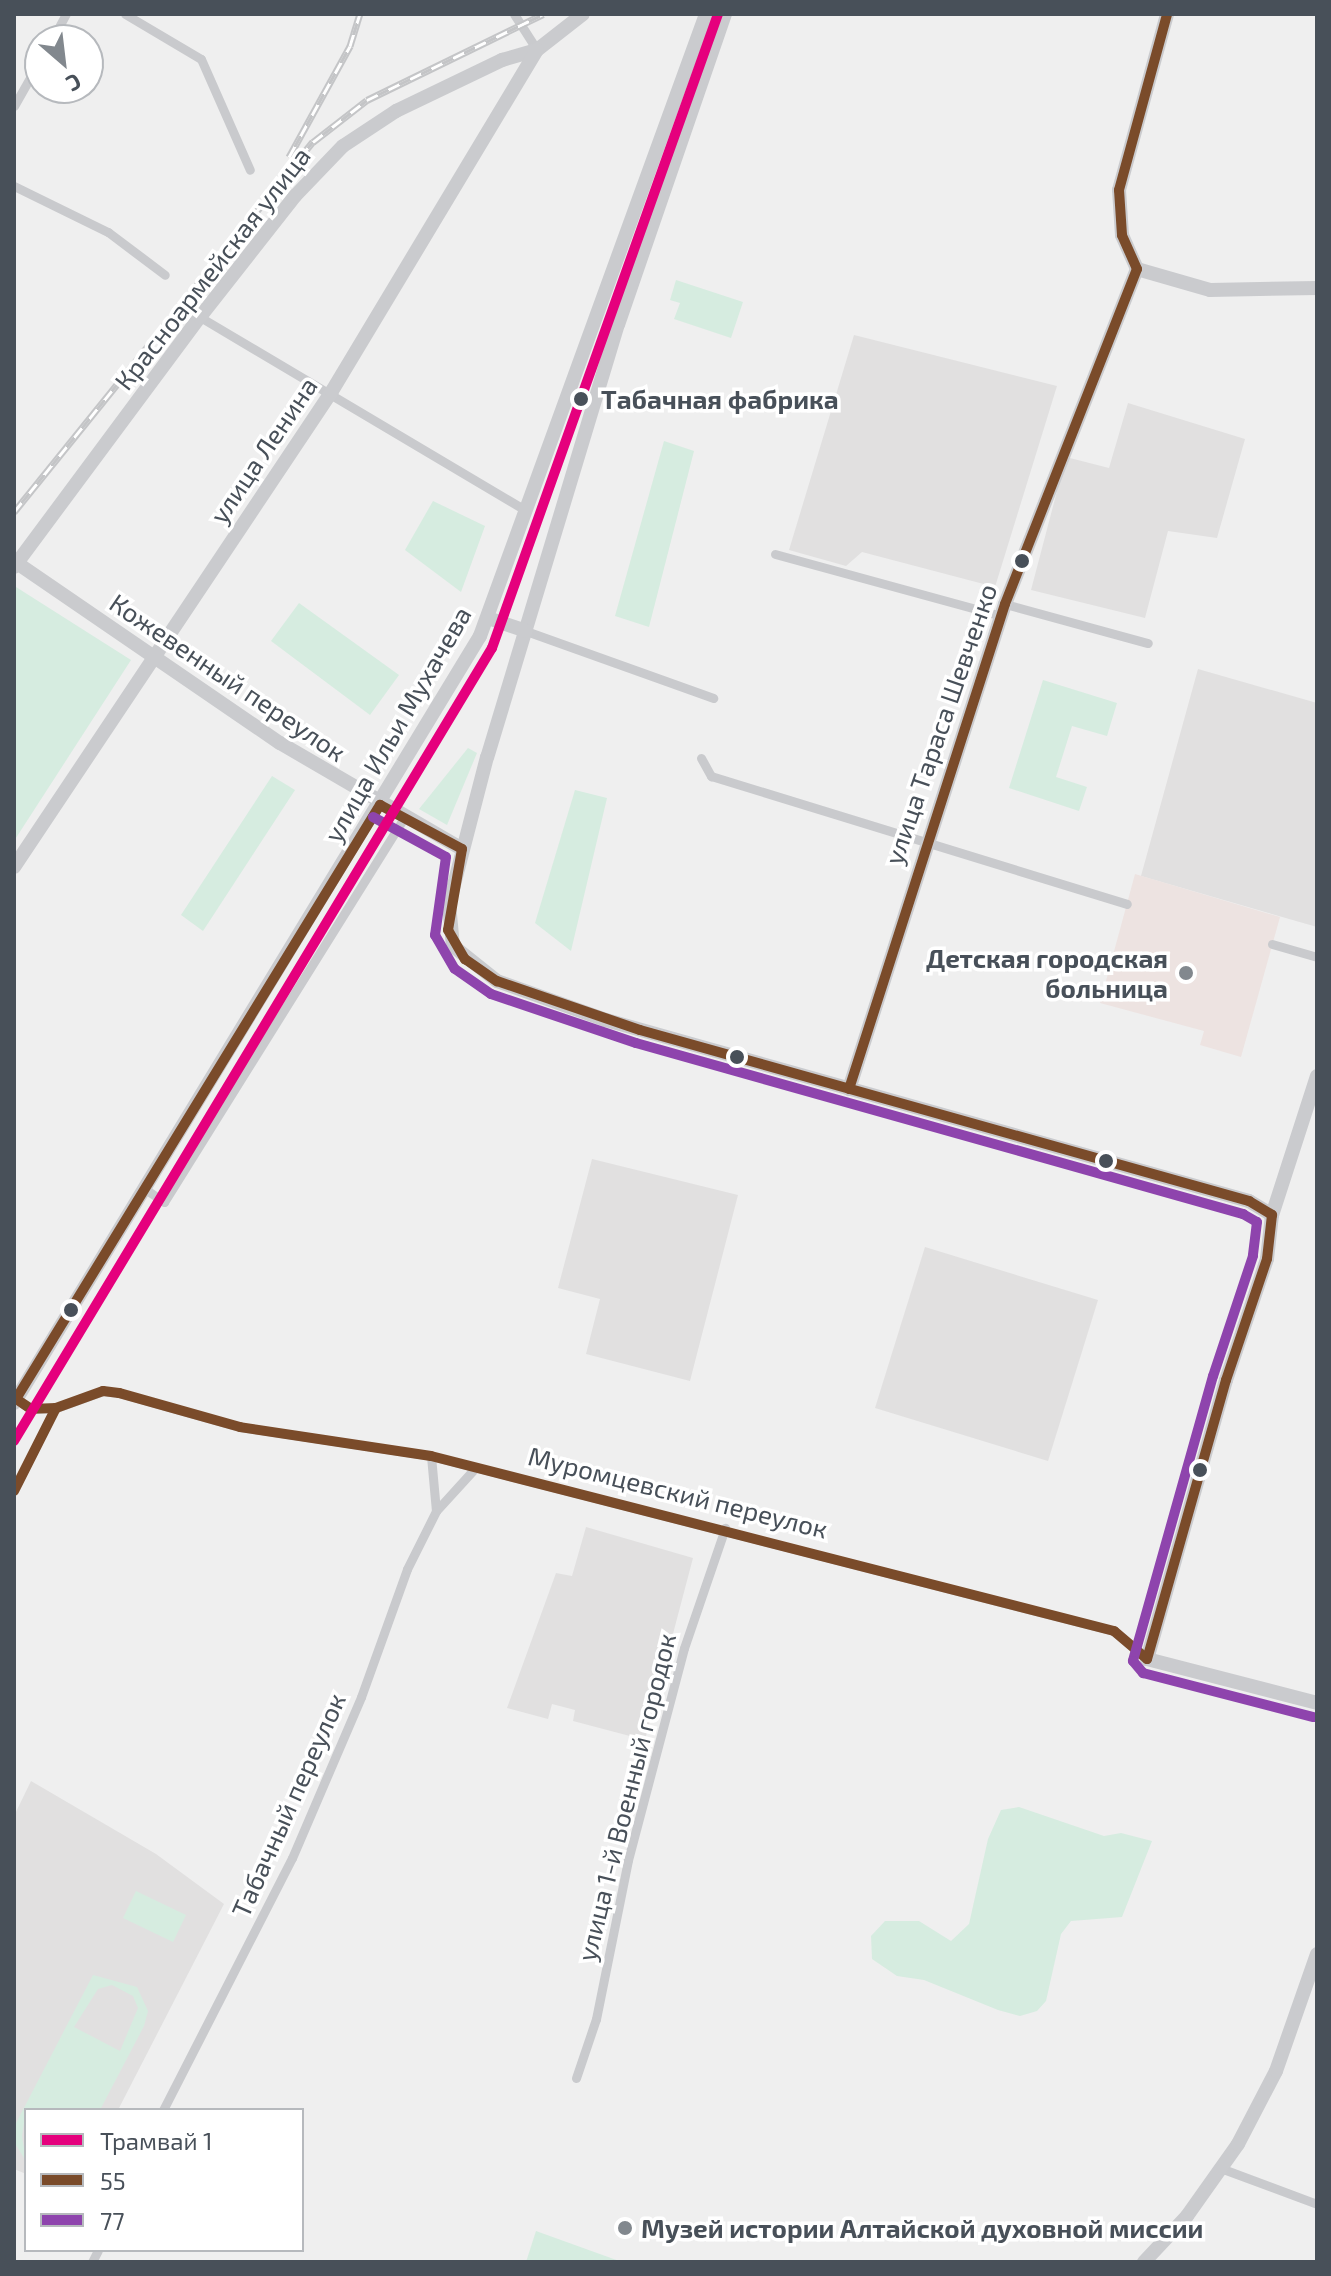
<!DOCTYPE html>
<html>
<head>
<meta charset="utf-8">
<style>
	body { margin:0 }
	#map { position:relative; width:1331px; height:2276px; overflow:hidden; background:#efefef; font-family:"Exo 2",sans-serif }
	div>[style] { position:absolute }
	.education>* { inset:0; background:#e1e0e0 }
	.medical>* { inset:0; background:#ede3e1 }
	.green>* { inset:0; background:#d6ece0 }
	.street>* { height:9px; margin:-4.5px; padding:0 4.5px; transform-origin:4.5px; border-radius:4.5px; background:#c9cacd }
	.secondary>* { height:14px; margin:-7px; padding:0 7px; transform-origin:7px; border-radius:7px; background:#cacbce }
	.rail>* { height:7px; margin-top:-3.5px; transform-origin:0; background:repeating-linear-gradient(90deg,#fff 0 12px,#c4c5c7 0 24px); box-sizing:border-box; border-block:2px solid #c4c5c7 }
	.bus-1>* { height:10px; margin:-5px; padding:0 5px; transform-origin:5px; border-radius:5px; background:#7a4b2a }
	.bus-2>* { height:10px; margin:-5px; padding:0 5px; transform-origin:5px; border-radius:5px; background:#8e44ad }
	.tram-1>* { height:10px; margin:-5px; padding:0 5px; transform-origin:5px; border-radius:5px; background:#e5007d }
	.dots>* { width:22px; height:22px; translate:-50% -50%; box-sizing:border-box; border:4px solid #fff; border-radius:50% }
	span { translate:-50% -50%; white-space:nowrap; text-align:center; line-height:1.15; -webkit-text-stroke:7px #fff; paint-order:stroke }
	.street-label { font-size:26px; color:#485059 }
	.stop-label { font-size:26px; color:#485059; font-weight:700 }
	.left { translate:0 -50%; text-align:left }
	.poi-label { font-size:26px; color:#485059; font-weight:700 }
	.right { translate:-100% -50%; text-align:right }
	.frame { position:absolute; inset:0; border:16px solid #485059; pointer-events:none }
	.legend { position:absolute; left:24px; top:2108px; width:280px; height:144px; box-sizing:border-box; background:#fff; border:2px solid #b6b9bd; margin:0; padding:10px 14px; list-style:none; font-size:24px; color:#485059 }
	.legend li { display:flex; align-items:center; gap:16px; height:40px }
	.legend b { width:40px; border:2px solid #b6b9bd }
	.north { position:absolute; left:24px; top:24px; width:80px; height:80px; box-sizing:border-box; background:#fff; border:2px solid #b6b9bd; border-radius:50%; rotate:152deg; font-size:22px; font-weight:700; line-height:32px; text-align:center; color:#485059 }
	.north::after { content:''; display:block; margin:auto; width:28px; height:36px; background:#82888e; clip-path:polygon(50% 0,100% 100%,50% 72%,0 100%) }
</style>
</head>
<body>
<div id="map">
	<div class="education">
		<div style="clip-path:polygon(854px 335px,1057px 386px,995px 587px,862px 552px,846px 566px,789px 550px)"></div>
		<div style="clip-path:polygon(1128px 403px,1245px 439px,1217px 538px,1168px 531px,1145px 618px,1031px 590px,1066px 457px,1109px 468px)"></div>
		<div style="clip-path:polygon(1198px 669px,1317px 703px,1317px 927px,1141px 876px)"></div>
		<div style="clip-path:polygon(592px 1159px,738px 1195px,690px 1381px,586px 1354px,600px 1299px,558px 1288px)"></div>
		<div style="clip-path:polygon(925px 1247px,1098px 1300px,1048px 1461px,875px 1408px)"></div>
		<div style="clip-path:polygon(586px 1527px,693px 1558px,645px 1740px,573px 1721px,575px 1710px,552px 1704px,548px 1719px,507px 1708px,556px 1573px,572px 1576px)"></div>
		<div style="clip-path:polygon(31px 1781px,156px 1854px,224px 1904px,118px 2110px,26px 2110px,26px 2174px,14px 2169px,14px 1816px)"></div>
	</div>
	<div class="medical">
		<div style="clip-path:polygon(1135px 874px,1280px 917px,1241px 1057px,1200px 1045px,1204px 1031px,1100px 1003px)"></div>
	</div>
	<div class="green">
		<div style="clip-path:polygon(676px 280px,743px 302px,731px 338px,674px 319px,680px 303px,670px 300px)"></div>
		<div style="clip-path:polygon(664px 441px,694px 451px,649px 627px,615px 616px)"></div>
		<div style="clip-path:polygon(433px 501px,485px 526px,461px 592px,405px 550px)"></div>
		<div style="clip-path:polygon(16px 587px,131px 660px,14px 841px,14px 591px)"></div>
		<div style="clip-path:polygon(299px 603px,399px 675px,370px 715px,271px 641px)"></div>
		<div style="clip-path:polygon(1043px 680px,1117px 703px,1107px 736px,1072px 726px,1056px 777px,1087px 787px,1079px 811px,1009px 788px)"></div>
		<div style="clip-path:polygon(468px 748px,477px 753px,447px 825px,419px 809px)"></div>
		<div style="clip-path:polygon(272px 776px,295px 790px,203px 931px,181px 915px)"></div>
		<div style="clip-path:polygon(575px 790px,607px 798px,571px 951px,535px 923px)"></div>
		<div style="clip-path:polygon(1019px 1807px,1104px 1836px,1121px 1833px,1152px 1841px,1122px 1917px,1071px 1921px,1061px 1934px,1046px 2001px,1037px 2011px,1020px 2016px,998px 2010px,924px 1980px,897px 1976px,872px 1959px,871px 1936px,885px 1921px,919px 1921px,951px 1941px,969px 1924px,988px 1839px,1001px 1810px)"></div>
		<div style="clip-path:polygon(136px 1891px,186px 1915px,173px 1942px,123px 1918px)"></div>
		<div style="clip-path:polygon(evenodd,93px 1975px,137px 1987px,148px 2011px,144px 2026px,100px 2110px,26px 2110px,22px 2136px,26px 2161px,14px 2142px,14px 2127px,93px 1975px,112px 1985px,133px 1996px,138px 2008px,120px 2051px,74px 2027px,98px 1989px,112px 1985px)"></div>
		<div style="clip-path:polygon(536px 2231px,622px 2262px,526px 2262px)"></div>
	</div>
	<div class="street">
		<div style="left:125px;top:14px;width:88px;rotate:30.6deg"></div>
		<div style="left:201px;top:59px;width:121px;rotate:66.2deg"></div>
		<div style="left:514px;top:14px;width:43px;rotate:57.4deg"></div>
		<div style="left:52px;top:40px;width:30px;rotate:-62deg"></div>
		<div style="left:14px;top:106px;width:53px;rotate:-60.5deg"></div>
		<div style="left:14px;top:186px;width:105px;rotate:26.1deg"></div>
		<div style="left:108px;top:232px;width:71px;rotate:37deg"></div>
		<div style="left:200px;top:317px;width:378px;rotate:30.7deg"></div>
		<div style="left:775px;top:554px;width:234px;rotate:15.3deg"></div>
		<div style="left:1005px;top:604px;width:148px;rotate:15.3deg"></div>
		<div style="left:526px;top:631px;width:199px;rotate:19.7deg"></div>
		<div style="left:701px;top:758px;width:21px;rotate:61deg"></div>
		<div style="left:711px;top:776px;width:435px;rotate:17.1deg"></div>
		<div style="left:1272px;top:944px;width:47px;rotate:16.1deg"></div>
		<div style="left:145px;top:1189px;width:23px;rotate:34deg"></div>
		<div style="left:164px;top:1202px;width:454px;rotate:-58deg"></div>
		<div style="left:14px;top:1398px;width:20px;rotate:33deg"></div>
		<div style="left:31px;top:1409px;width:25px;rotate:-2deg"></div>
		<div style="left:56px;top:1408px;width:50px;rotate:-19.9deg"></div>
		<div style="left:103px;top:1391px;width:16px;rotate:7deg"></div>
		<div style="left:119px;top:1393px;width:126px;rotate:15.7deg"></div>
		<div style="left:240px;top:1427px;width:193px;rotate:8.6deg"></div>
		<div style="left:431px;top:1456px;width:705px;rotate:14.37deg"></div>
		<div style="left:1114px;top:1631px;width:43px;rotate:40.3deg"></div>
		<div style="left:431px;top:1456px;width:55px;rotate:84.8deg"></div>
		<div style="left:436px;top:1511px;width:59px;rotate:-47.7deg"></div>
		<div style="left:576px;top:2078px;width:62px;rotate:-71.3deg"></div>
		<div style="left:596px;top:2019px;width:162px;rotate:-78.6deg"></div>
		<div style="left:628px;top:1860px;width:219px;rotate:-75.2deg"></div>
		<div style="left:684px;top:1648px;width:127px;rotate:-71.1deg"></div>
		<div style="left:163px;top:2110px;width:283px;rotate:-62.9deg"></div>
		<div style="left:292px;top:1858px;width:175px;rotate:-66.8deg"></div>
		<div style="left:361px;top:1697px;width:136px;rotate:-70.2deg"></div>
		<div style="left:407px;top:1569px;width:65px;rotate:-63.4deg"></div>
		<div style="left:1223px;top:2169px;width:100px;rotate:20.4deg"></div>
		<div style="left:92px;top:2262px;width:13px;rotate:-63deg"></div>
	</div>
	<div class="secondary">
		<div style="left:725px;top:14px;width:328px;rotate:109deg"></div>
		<div style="left:618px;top:324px;width:452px;rotate:106.8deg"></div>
		<div style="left:487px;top:757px;width:152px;rotate:104.5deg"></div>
		<div style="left:449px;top:904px;width:42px;rotate:84.6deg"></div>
		<div style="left:453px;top:946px;width:56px;rotate:38.5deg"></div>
		<div style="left:497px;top:981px;width:116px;rotate:19.7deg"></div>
		<div style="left:606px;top:1020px;width:668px;rotate:15.72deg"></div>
		<div style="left:1249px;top:1201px;width:27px;rotate:31deg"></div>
		<div style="left:1137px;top:269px;width:76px;rotate:16deg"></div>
		<div style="left:1210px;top:290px;width:107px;rotate:-1.1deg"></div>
		<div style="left:14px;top:561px;width:322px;rotate:34.4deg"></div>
		<div style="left:280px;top:743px;width:211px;rotate:30.2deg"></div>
		<div style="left:14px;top:567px;width:312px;rotate:-53.4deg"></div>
		<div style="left:200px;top:317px;width:154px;rotate:-51.9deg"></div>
		<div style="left:295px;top:196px;width:69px;rotate:-46.2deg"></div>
		<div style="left:343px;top:146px;width:64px;rotate:-33.4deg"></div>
		<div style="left:396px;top:111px;width:118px;rotate:-25.7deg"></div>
		<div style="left:502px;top:60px;width:36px;rotate:-16deg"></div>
		<div style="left:537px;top:50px;width:58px;rotate:-38deg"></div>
		<div style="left:488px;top:618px;width:40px;rotate:18.9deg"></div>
		<div style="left:14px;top:867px;width:572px;rotate:-56.25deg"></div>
		<div style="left:332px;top:391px;width:398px;rotate:-59deg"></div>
		<div style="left:1317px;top:1076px;width:146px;rotate:107.9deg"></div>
		<div style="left:1272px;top:1215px;width:44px;rotate:96.5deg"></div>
		<div style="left:1267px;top:1259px;width:128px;rotate:108.7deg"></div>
		<div style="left:1226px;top:1380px;width:290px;rotate:105.8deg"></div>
		<div style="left:1147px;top:1659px;width:176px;rotate:14.5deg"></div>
		<div style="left:849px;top:1089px;width:509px;rotate:-72.17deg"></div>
		<div style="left:1005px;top:604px;width:360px;rotate:-68.5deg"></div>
		<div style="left:1137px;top:269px;width:37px;rotate:-114deg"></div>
		<div style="left:1122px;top:235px;width:45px;rotate:-93.8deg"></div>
		<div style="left:1119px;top:190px;width:182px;rotate:-74.7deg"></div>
		<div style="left:14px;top:1403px;width:897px;rotate:-58.72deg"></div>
		<div style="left:480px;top:636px;width:662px;rotate:-70.03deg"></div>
		<div style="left:1144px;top:2262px;width:63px;rotate:-46.9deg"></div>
		<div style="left:1187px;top:2216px;width:88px;rotate:-54.7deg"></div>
		<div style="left:1238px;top:2144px;width:82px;rotate:-62.5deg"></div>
		<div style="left:1276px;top:2071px;width:124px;rotate:-70.7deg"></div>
	</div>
	<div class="rail">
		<div style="left:289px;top:157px;width:127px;rotate:-61.2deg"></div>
		<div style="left:350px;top:46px;width:34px;rotate:-73deg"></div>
		<div style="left:14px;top:512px;width:476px;rotate:-51.1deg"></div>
		<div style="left:313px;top:142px;width:68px;rotate:-37.9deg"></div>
		<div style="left:367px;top:100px;width:196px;rotate:-26deg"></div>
	</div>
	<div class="bus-1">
		<div style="left:380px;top:805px;width:93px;rotate:28.2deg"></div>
		<div style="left:462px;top:849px;width:82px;rotate:99.8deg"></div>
		<div style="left:448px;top:930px;width:34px;rotate:60deg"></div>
		<div style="left:465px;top:959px;width:39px;rotate:35deg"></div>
		<div style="left:497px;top:981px;width:151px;rotate:18.9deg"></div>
		<div style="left:640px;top:1030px;width:633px;rotate:15.68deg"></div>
		<div style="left:1249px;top:1201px;width:27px;rotate:31deg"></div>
		<div style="left:1272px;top:1215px;width:44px;rotate:96.5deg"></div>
		<div style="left:1267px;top:1259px;width:128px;rotate:108.7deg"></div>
		<div style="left:1226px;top:1380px;width:290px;rotate:105.8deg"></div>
		<div style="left:1147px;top:1659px;width:43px;rotate:-139.7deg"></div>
		<div style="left:1114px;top:1631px;width:705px;rotate:-165.63deg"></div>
		<div style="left:431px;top:1456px;width:193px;rotate:-171.4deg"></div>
		<div style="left:240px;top:1427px;width:126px;rotate:-164.3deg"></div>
		<div style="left:119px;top:1393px;width:16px;rotate:-173deg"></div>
		<div style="left:103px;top:1391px;width:50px;rotate:160.1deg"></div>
		<div style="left:56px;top:1408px;width:25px;rotate:178deg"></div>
		<div style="left:31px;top:1409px;width:18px;rotate:-146deg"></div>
		<div style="left:16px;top:1399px;width:697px;rotate:-58.5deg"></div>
		<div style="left:849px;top:1089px;width:509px;rotate:-72.17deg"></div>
		<div style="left:1005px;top:604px;width:360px;rotate:-68.5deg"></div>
		<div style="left:1137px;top:269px;width:37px;rotate:-114deg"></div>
		<div style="left:1122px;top:235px;width:45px;rotate:-93.8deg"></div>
		<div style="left:1119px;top:190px;width:182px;rotate:-74.7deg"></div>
		<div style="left:14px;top:1491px;width:93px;rotate:-63.2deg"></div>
	</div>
	<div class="bus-2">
		<div style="left:373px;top:817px;width:83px;rotate:28.7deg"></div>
		<div style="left:446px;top:857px;width:79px;rotate:98deg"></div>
		<div style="left:435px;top:935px;width:39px;rotate:60deg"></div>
		<div style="left:455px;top:969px;width:44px;rotate:34.8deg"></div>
		<div style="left:491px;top:994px;width:153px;rotate:18.7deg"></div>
		<div style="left:636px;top:1043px;width:631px;rotate:15.73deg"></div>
		<div style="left:1243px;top:1214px;width:16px;rotate:30deg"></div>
		<div style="left:1257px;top:1222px;width:34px;rotate:97deg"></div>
		<div style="left:1253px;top:1256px;width:126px;rotate:108.4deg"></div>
		<div style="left:1213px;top:1376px;width:296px;rotate:105.7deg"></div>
		<div style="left:1133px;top:1661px;width:16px;rotate:50deg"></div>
		<div style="left:1143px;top:1673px;width:176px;rotate:14.5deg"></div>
	</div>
	<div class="tram-1">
		<div style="left:14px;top:1441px;width:926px;rotate:-58.92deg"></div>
		<div style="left:492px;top:648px;width:673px;rotate:-70.38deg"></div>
	</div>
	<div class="dots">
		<div style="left:581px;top:399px;background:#485059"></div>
		<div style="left:1022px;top:561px;background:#485059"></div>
		<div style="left:1186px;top:973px;background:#82888e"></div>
		<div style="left:737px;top:1057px;background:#485059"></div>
		<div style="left:1106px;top:1161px;background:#485059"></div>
		<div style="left:71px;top:1310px;background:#485059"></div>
		<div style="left:1200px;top:1470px;background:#485059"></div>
		<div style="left:625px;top:2228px;background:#82888e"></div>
	</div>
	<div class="street-label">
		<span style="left:212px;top:268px;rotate:-52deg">Красноармейская улица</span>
		<span style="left:263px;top:450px;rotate:-56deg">улица Ленина</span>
		<span style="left:228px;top:677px;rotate:34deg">Кожевенный переулок</span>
		<span style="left:397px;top:724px;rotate:-60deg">улица Ильи Мухачева</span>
		<span style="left:940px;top:724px;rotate:-71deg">улица Тараса Шевченко</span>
		<span style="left:678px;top:1492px;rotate:14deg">Муромцевский переулок</span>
		<span style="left:626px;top:1797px;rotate:-76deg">улица 1-й Военный городок</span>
		<span style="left:288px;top:1805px;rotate:-66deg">Табачный переулок</span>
	</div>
	<div class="stop-label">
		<span class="left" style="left:601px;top:399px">Табачная фабрика</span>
	</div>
	<div class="poi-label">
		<span class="right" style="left:1168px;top:973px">Детская городская<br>больница</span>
		<span class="left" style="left:641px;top:2228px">Музей истории Алтайской духовной миссии</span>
	</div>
	<div class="frame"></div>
	<ul class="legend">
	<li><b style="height:10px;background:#e5007d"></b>Трамвай 1</li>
	<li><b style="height:10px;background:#7a4b2a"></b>55</li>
	<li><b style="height:10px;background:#8e44ad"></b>77</li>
	</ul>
	<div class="north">С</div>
</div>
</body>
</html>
